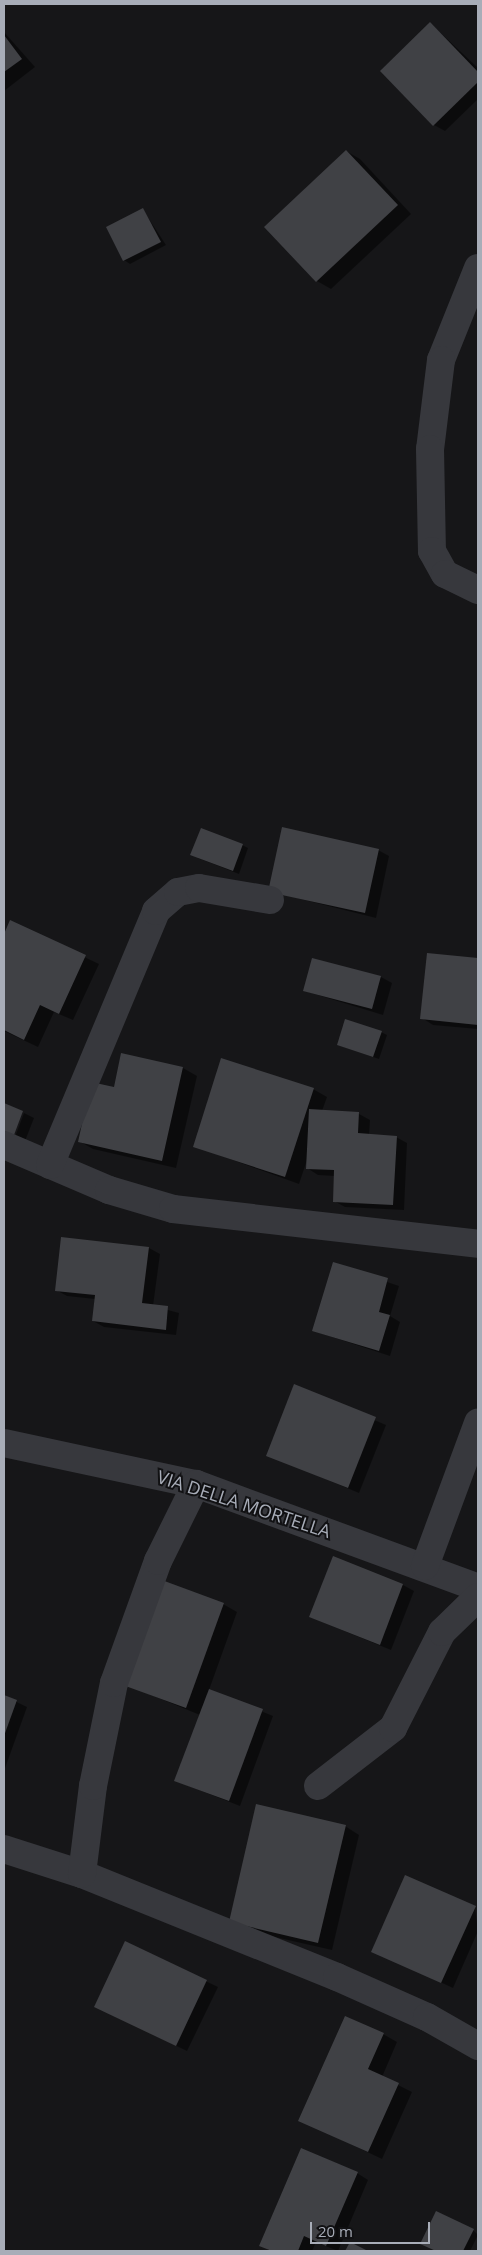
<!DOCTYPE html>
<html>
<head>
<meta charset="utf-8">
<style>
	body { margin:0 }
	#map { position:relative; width:482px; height:2255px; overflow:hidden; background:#161618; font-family:"Open Sans",sans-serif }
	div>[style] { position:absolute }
	.shadow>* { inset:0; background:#0007 }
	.building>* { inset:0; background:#404145 }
	.minor>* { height:28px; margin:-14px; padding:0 14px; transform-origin:14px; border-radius:14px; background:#37383d }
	span { translate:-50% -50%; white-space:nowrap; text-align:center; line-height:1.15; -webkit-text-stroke:4px #111113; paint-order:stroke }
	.street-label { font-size:18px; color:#a8adb8 }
	.frame { position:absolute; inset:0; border:5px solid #a8adb8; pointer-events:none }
	.scale { position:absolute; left:310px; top:2222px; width:120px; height:22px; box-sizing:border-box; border:2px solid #a8adb8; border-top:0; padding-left:6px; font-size:15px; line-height:18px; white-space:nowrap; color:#a8adb8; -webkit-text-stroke:4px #111113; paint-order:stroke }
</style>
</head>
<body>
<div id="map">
	<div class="shadow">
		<div style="clip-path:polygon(431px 24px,478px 68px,478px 99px,445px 131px,434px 125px)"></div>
		<div style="clip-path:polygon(4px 32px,35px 67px,4px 91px)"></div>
		<div style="clip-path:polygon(346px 151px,360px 159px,411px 214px,331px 289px,317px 281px,266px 227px)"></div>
		<div style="clip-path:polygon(143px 210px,166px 245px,130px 264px,124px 260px)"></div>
		<div style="clip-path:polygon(242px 845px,248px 848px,239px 874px,198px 858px)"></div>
		<div style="clip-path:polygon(378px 850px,389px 856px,376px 918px,269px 891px)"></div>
		<div style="clip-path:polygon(11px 922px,99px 964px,73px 1020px,54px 1012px,38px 1047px,4px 1031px,4px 937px)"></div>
		<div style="clip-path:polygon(428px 954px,478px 959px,478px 1029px,433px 1025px,422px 1018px)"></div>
		<div style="clip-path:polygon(381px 977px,392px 983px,383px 1015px,305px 991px)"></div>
		<div style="clip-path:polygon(381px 1032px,387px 1035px,379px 1059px,338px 1045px)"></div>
		<div style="clip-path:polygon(183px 1068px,197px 1076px,176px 1168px,93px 1149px,79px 1141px,114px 1089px)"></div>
		<div style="clip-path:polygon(313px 1089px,327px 1097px,322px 1111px,359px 1114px,370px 1120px,369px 1135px,396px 1137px,407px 1143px,404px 1210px,345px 1207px,334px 1201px,335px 1176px,318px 1175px,307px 1168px,307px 1160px,299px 1184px,194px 1146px)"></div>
		<div style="clip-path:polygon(24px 1113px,34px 1118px,25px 1141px,15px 1137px)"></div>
		<div style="clip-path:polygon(62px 1238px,149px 1248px,160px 1254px,153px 1306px,179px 1313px,176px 1335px,104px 1327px,93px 1321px,95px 1299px,67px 1296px,56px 1290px)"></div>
		<div style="clip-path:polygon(334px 1264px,399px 1286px,390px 1316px,400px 1322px,390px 1356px,314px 1331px)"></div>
		<div style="clip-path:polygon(295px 1386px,386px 1425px,359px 1493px,268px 1455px)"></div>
		<div style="clip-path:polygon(403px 1585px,414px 1591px,391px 1650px,310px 1617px)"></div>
		<div style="clip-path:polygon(223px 1604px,237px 1612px,209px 1690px,273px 1716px,240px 1806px,176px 1781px,200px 1715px,122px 1683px)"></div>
		<div style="clip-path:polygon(4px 1696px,27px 1707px,4px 1771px)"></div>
		<div style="clip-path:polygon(345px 1826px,359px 1835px,332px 1950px,244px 1930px)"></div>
		<div style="clip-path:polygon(475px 1907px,478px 1931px,453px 1988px,373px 1951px)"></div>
		<div style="clip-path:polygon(126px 1943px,218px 1987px,187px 2051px,107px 2012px)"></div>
		<div style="clip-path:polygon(383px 2034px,397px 2042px,382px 2077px,412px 2092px,382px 2159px,300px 2120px)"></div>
		<div style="clip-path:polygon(357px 2173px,368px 2180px,338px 2251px,316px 2242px,312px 2251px,271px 2251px,260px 2245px)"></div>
		<div style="clip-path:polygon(473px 2230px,478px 2235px,470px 2251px,437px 2251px,427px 2246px)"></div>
	</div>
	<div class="building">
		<div style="clip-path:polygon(430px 22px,478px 72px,478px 82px,433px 126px,380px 71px)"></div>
		<div style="clip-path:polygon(4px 35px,22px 59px,4px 72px)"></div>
		<div style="clip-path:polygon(346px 150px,398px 205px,316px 282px,264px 227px)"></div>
		<div style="clip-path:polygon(143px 208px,161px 242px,123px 261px,106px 227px)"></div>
		<div style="clip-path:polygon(282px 827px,379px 849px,365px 913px,268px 892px)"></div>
		<div style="clip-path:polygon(201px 828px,243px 844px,233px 871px,190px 855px)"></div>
		<div style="clip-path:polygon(10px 920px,86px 955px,59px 1014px,40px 1005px,24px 1040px,4px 1030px,4px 934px)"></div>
		<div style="clip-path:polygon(427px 953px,478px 958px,478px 1025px,420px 1019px)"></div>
		<div style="clip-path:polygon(312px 958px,381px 976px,372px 1009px,303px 991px)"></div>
		<div style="clip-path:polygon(345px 1019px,382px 1031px,373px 1057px,337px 1045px)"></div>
		<div style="clip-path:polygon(121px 1053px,183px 1067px,162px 1161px,78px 1142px,91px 1082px,114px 1087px)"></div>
		<div style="clip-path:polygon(221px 1058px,314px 1088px,285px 1177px,193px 1147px)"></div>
		<div style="clip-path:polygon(4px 1103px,23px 1111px,14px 1135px,4px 1131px)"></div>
		<div style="clip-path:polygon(309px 1109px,359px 1112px,358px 1133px,397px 1136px,393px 1205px,333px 1202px,334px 1170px,306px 1169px)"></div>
		<div style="clip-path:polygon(61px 1237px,149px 1247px,142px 1303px,168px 1306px,166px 1330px,92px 1321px,95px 1295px,55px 1291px)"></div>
		<div style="clip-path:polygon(333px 1262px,388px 1278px,379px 1312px,390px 1315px,379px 1351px,312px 1331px)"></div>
		<div style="clip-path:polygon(294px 1384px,376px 1417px,348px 1488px,266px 1456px)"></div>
		<div style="clip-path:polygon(333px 1556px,403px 1584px,380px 1645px,309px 1617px)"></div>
		<div style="clip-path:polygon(159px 1579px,224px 1603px,186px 1708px,120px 1684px)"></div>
		<div style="clip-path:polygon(209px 1689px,263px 1709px,229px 1801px,174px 1781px)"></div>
		<div style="clip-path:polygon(4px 1695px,17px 1700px,4px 1736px)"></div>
		<div style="clip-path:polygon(256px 1804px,346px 1825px,318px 1943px,229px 1922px)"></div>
		<div style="clip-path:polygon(405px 1875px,476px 1906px,441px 1983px,371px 1952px)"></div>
		<div style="clip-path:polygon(125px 1941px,207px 1980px,176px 2046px,94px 2007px)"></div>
		<div style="clip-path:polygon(345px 2016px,384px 2033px,368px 2069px,399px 2083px,368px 2152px,298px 2121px)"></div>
		<div style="clip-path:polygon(301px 2148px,358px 2172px,326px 2246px,304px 2236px,298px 2251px,272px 2251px,259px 2246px)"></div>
		<div style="clip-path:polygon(436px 2211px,474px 2229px,463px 2251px,436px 2251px,420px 2244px)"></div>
		<div style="clip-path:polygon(350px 2242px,368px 2251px,345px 2251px)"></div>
	</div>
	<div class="minor">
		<div style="left:478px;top:268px;width:99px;rotate:111.9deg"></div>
		<div style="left:441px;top:360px;width:90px;rotate:97deg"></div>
		<div style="left:430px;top:449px;width:102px;rotate:88.9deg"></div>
		<div style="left:432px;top:551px;width:26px;rotate:61deg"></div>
		<div style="left:445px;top:574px;width:37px;rotate:26deg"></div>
		<div style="left:4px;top:1145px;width:114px;rotate:23.2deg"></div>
		<div style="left:109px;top:1190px;width:67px;rotate:16.5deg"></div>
		<div style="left:173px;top:1209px;width:307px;rotate:6.5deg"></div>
		<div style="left:50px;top:1165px;width:275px;rotate:-67.3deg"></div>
		<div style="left:156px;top:911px;width:29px;rotate:-41deg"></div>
		<div style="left:178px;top:892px;width:21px;rotate:-11deg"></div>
		<div style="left:199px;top:888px;width:72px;rotate:9.6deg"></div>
		<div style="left:4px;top:1443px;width:196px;rotate:12.1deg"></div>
		<div style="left:196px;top:1484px;width:301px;rotate:20.2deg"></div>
		<div style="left:425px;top:1566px;width:153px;rotate:-69.7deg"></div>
		<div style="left:318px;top:1786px;width:95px;rotate:-37.7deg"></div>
		<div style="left:393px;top:1728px;width:108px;rotate:-63deg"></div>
		<div style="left:442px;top:1632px;width:50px;rotate:-44.2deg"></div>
		<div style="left:4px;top:1849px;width:82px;rotate:17.8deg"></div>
		<div style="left:82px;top:1874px;width:275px;rotate:22deg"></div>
		<div style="left:337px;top:1977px;width:98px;rotate:24deg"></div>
		<div style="left:427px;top:2017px;width:59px;rotate:29.6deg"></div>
		<div style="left:82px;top:1874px;width:89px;rotate:-82.9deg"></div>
		<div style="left:93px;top:1786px;width:105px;rotate:-78.5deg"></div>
		<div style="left:114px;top:1683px;width:130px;rotate:-70.2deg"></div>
		<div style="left:158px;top:1561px;width:86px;rotate:-63.7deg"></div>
	</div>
	<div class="street-label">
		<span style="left:244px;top:1504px;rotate:18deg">VIA DELLA MORTELLA</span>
	</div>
	<div class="frame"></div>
	<div class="scale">20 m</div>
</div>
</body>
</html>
